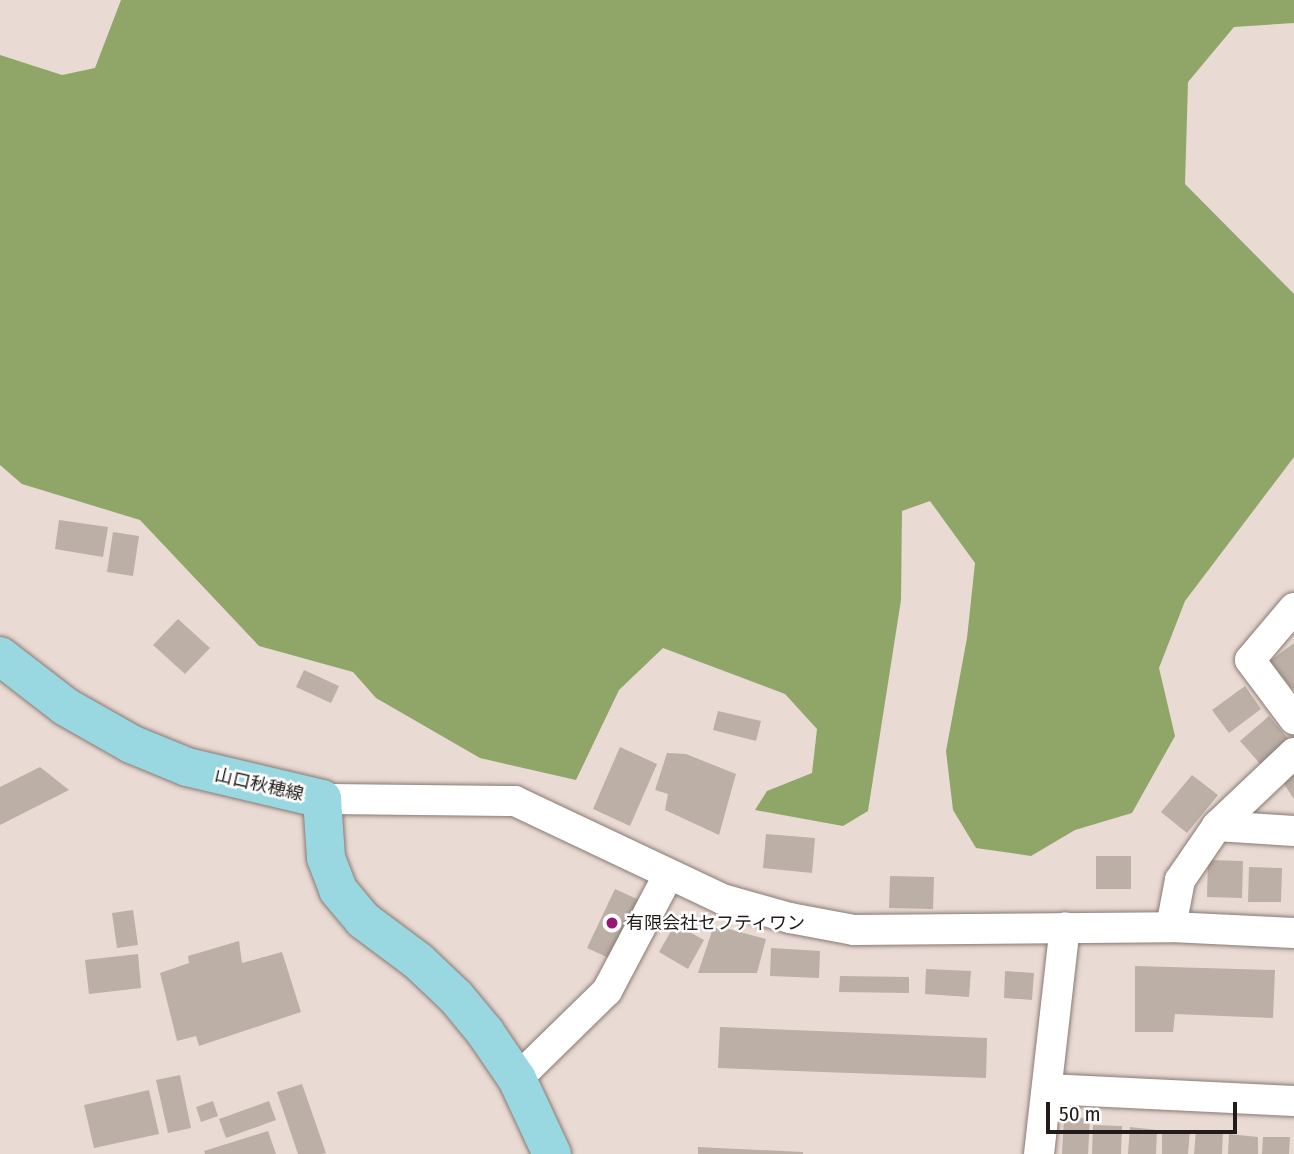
<!DOCTYPE html>
<html>
<head>
<meta charset="utf-8">
<style>
	body { margin:0 }
	#map { position:relative; width:1294px; height:1154px; overflow:hidden; background:#eadad4; font-family:"Fira Sans Condensed","Noto Sans JP",sans-serif }
	div>[style] { position:absolute }
	.forest>* { inset:0; background:#8fa668 }
	.building>* { inset:0; background:#bcafa5 }
	.roads { filter:drop-shadow(0 0 2px #877973) drop-shadow(0 0 2px #877973) }
	.minor>* { height:30px; margin:-15px; padding:0 15px; transform-origin:15px; border-radius:15px; background:#fff }
	.major>* { height:38px; margin:-19px; padding:0 19px; transform-origin:19px; border-radius:19px; background:#99d7e1 }
	.dots>* { width:19px; height:19px; translate:-50% -50%; box-sizing:border-box; border:4px solid #fff; border-radius:50% }
	span { translate:-50% -50%; white-space:nowrap; text-align:center; line-height:1.15; -webkit-text-stroke:5px #fff; paint-order:stroke }
	.street-label { font-size:18px; color:#211b19 }
	.poi-label { font-size:18px; color:#211b19 }
	.left { translate:0 -50%; text-align:left }
	.scale { position:absolute; left:1046px; top:1102px; width:191px; height:32px; box-sizing:border-box; border:4px solid #211b19; border-top:0; padding-left:9px; font-size:21px; line-height:24px; white-space:nowrap; color:#211b19; -webkit-text-stroke:5px #fff; paint-order:stroke }
</style>
</head>
<body>
<div id="map">
	<div class="forest">
		<div style="clip-path:polygon(121px 0,1294px 0,1294px 23px,1234px 27px,1188px 82px,1185px 184px,1294px 294px,1294px 457px,1185px 601px,1159px 668px,1175px 736px,1132px 813px,1075px 830px,1031px 856px,976px 848px,953px 810px,946px 751px,967px 638px,975px 563px,930px 501px,902px 511px,901px 600px,868px 811px,843px 826px,755px 810px,767px 791px,812px 773px,817px 729px,785px 694px,663px 648px,619px 690px,576px 780px,480px 758px,376px 698px,353px 672px,259px 646px,140px 520px,22px 484px,0 465px,0 55px,62px 75px,95px 68px)"></div>
	</div>
	<div class="building">
		<div style="clip-path:polygon(59px 520px,108px 527px,103px 557px,55px 549px)"></div>
		<div style="clip-path:polygon(113px 532px,139px 536px,133px 576px,107px 572px)"></div>
		<div style="clip-path:polygon(178px 619px,210px 648px,185px 674px,153px 645px)"></div>
		<div style="clip-path:polygon(1294px 643px,1294px 688px,1292px 689px,1270px 661px)"></div>
		<div style="clip-path:polygon(304px 670px,339px 686px,331px 703px,296px 687px)"></div>
		<div style="clip-path:polygon(1245px 686px,1261px 709px,1229px 733px,1212px 710px)"></div>
		<div style="clip-path:polygon(718px 711px,761px 721px,756px 741px,713px 730px)"></div>
		<div style="clip-path:polygon(1269px 716px,1291px 742px,1263px 767px,1240px 741px)"></div>
		<div style="clip-path:polygon(620px 747px,657px 764px,630px 826px,593px 809px)"></div>
		<div style="clip-path:polygon(667px 753px,686px 754px,736px 774px,719px 835px,665px 810px,668px 794px,655px 790px)"></div>
		<div style="clip-path:polygon(40px 767px,69px 790px,0 825px,0 787px)"></div>
		<div style="clip-path:polygon(1294px 773px,1294px 799px,1282px 781px)"></div>
		<div style="clip-path:polygon(1192px 775px,1218px 795px,1187px 833px,1161px 812px)"></div>
		<div style="clip-path:polygon(766px 834px,815px 838px,812px 873px,763px 868px)"></div>
		<div style="clip-path:polygon(1096px 856px,1131px 856px,1131px 889px,1096px 889px)"></div>
		<div style="clip-path:polygon(1208px 860px,1243px 861px,1242px 898px,1207px 897px)"></div>
		<div style="clip-path:polygon(1249px 867px,1282px 868px,1281px 902px,1248px 902px)"></div>
		<div style="clip-path:polygon(890px 876px,934px 877px,933px 909px,889px 908px)"></div>
		<div style="clip-path:polygon(615px 889px,639px 900px,611px 959px,587px 948px)"></div>
		<div style="clip-path:polygon(133px 910px,138px 945px,117px 948px,112px 913px)"></div>
		<div style="clip-path:polygon(675px 924px,704px 940px,688px 969px,659px 952px)"></div>
		<div style="clip-path:polygon(714px 925px,766px 939px,757px 973px,698px 973px)"></div>
		<div style="clip-path:polygon(239px 941px,242px 963px,282px 952px,301px 1012px,199px 1046px,196px 1036px,177px 1041px,160px 973px,189px 963px,188px 956px)"></div>
		<div style="clip-path:polygon(771px 948px,820px 951px,819px 978px,770px 976px)"></div>
		<div style="clip-path:polygon(138px 954px,141px 988px,89px 994px,85px 960px)"></div>
		<div style="clip-path:polygon(1135px 966px,1275px 970px,1273px 1018px,1175px 1014px,1173px 1032px,1135px 1032px)"></div>
		<div style="clip-path:polygon(926px 969px,971px 971px,969px 997px,925px 994px)"></div>
		<div style="clip-path:polygon(1005px 971px,1034px 973px,1032px 1000px,1004px 998px)"></div>
		<div style="clip-path:polygon(840px 976px,909px 977px,909px 993px,839px 992px)"></div>
		<div style="clip-path:polygon(720px 1027px,987px 1038px,986px 1078px,718px 1068px)"></div>
		<div style="clip-path:polygon(180px 1075px,191px 1128px,168px 1133px,156px 1080px)"></div>
		<div style="clip-path:polygon(302px 1084px,326px 1153px,322px 1154px,298px 1154px,277px 1092px)"></div>
		<div style="clip-path:polygon(149px 1090px,159px 1134px,94px 1148px,84px 1105px)"></div>
		<div style="clip-path:polygon(213px 1101px,218px 1116px,201px 1122px,196px 1107px)"></div>
		<div style="clip-path:polygon(269px 1101px,276px 1120px,226px 1138px,219px 1119px)"></div>
		<div style="clip-path:polygon(1064px 1117px,1090px 1118px,1088px 1154px,1062px 1154px)"></div>
		<div style="clip-path:polygon(1093px 1125px,1122px 1126px,1121px 1154px,1092px 1154px)"></div>
		<div style="clip-path:polygon(1130px 1127px,1157px 1130px,1156px 1154px,1128px 1154px)"></div>
		<div style="clip-path:polygon(1190px 1130px,1188px 1154px,1162px 1154px,1162px 1131px)"></div>
		<div style="clip-path:polygon(1196px 1130px,1223px 1131px,1222px 1154px,1194px 1154px)"></div>
		<div style="clip-path:polygon(268px 1131px,276px 1154px,205px 1154px,204px 1151px)"></div>
		<div style="clip-path:polygon(1229px 1134px,1258px 1137px,1258px 1154px,1228px 1154px)"></div>
		<div style="clip-path:polygon(1263px 1137px,1290px 1137px,1289px 1154px,1262px 1154px)"></div>
		<div style="clip-path:polygon(698px 1147px,803px 1152px,803px 1154px,698px 1154px)"></div>
	</div>
	<div class="roads">
		<div class="minor">
			<div style="left:1294px;top:608px;width:68px;rotate:130.2deg"></div>
			<div style="left:1250px;top:660px;width:74px;rotate:53.3deg"></div>
			<div style="left:322px;top:799px;width:193px;rotate:0.6deg"></div>
			<div style="left:515px;top:801px;width:229px;rotate:25.3deg"></div>
			<div style="left:722px;top:899px;width:71px;rotate:15.6deg"></div>
			<div style="left:790px;top:918px;width:65px;rotate:10.6deg"></div>
			<div style="left:854px;top:930px;width:317px;rotate:-0.5deg"></div>
			<div style="left:1171px;top:927px;width:123px;rotate:2.8deg"></div>
			<div style="left:1217px;top:826px;width:106px;rotate:-43.5deg"></div>
			<div style="left:1171px;top:927px;width:48px;rotate:-79.2deg"></div>
			<div style="left:1180px;top:880px;width:65px;rotate:-55.6deg"></div>
			<div style="left:1217px;top:826px;width:77px;rotate:3.7deg"></div>
			<div style="left:517px;top:1079px;width:126px;rotate:-44.4deg"></div>
			<div style="left:607px;top:991px;width:130px;rotate:-62.1deg"></div>
			<div style="left:1047px;top:1089px;width:247px;rotate:2.8deg"></div>
			<div style="left:1039px;top:1154px;width:228px;rotate:-83.5deg"></div>
		</div>
		<div class="major">
			<div style="left:0;top:656px;width:83px;rotate:37.7deg"></div>
			<div style="left:66px;top:707px;width:75px;rotate:29.6deg"></div>
			<div style="left:131px;top:744px;width:61px;rotate:22.3deg"></div>
			<div style="left:187px;top:767px;width:139px;rotate:13.3deg"></div>
			<div style="left:322px;top:799px;width:59px;rotate:86.1deg"></div>
			<div style="left:326px;top:858px;width:34px;rotate:69deg"></div>
			<div style="left:338px;top:890px;width:39px;rotate:50deg"></div>
			<div style="left:363px;top:920px;width:69px;rotate:36.7deg"></div>
			<div style="left:418px;top:961px;width:52px;rotate:43.5deg"></div>
			<div style="left:456px;top:997px;width:45px;rotate:50.4deg"></div>
			<div style="left:485px;top:1032px;width:57px;rotate:55.8deg"></div>
			<div style="left:517px;top:1079px;width:83px;rotate:65deg"></div>
		</div>
	</div>
	<div class="dots">
		<div style="left:612px;top:923px;background:#951974"></div>
	</div>
	<div class="street-label">
		<span style="left:259px;top:785px;rotate:13deg">山口秋穂線</span>
	</div>
	<div class="poi-label">
		<span class="left" style="left:626px;top:923px">有限会社セフティワン</span>
	</div>
	<div class="scale">50 m</div>
</div>
</body>
</html>
